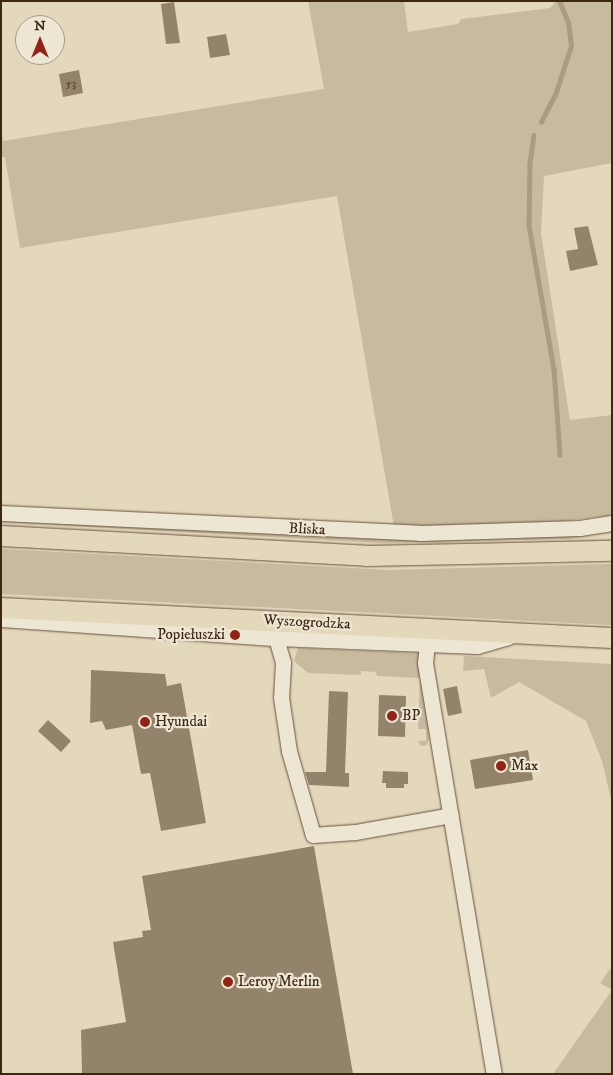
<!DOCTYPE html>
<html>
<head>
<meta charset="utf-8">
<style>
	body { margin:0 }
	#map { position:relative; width:613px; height:1075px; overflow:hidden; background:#e4d8bc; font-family:"IM FELL DW Pica",serif }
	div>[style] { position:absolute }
	.green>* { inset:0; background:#c8ba9f }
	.stream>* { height:4.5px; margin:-2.25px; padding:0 2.25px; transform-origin:2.25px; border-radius:2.25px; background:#ab9b83 }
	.building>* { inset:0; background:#94836b }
	.roads { filter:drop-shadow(0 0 1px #67523e) drop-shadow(0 0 1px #67523e) }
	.minor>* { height:15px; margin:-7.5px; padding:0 7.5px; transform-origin:7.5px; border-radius:7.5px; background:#ede6d3 }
	.major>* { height:20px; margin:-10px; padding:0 10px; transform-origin:10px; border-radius:10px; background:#e4d8bc }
	.dots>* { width:14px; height:14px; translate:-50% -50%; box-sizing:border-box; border:2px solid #ede6d3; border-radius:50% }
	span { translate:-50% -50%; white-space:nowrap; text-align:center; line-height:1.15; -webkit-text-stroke:4.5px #ede6d3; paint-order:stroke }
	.number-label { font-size:12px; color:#533d2a }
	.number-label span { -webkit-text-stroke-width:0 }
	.street-label { font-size:15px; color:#3d2614 }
	.poi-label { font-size:15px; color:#3d2614 }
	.right { translate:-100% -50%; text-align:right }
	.left { translate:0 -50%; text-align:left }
	.frame { position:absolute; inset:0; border:2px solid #3d2614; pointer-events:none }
	.north { position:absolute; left:15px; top:15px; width:50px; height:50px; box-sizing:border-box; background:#ede6d3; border:1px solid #a79987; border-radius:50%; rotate:0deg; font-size:14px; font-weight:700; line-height:20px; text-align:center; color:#3d2614 }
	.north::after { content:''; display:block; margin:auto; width:18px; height:22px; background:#8f2418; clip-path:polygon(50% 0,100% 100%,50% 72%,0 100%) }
</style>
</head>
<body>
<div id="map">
	<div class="green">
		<div style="clip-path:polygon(308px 1px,404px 1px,408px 32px,458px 24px,461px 19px,550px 8px,556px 1px,612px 1px,612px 163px,544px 176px,541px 233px,570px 420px,612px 415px,612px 515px,564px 521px,394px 527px,337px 196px,20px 248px,5px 157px,1px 157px,1px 130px,3px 141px,324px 89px)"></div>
		<div style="clip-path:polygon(1px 519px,390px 539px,612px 529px,612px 531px,568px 539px,380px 543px,1px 522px)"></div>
		<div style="clip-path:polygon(1px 549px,388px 570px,612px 564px,612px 625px,1px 594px)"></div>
		<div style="clip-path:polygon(298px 648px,420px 653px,430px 733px,427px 745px,421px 746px,418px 741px,426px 741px,426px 729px,418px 729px,420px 678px,377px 676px,376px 672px,361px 671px,361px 675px,308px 673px,294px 661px)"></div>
		<div style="clip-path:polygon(464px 656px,612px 664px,612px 804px,602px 761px,586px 721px,519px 682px,491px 698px,484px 669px,463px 671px)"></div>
		<div style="clip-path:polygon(612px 966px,612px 1074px,553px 1074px,612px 990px,600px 983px)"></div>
	</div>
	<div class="stream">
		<div style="left:541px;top:122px;width:30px;rotate:-63deg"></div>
		<div style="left:555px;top:95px;width:52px;rotate:-71.9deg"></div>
		<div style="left:571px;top:46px;width:23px;rotate:-97deg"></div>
		<div style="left:568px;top:23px;width:24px;rotate:-112deg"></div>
		<div style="left:534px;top:135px;width:29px;rotate:98deg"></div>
		<div style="left:530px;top:164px;width:61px;rotate:90.9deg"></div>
		<div style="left:529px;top:225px;width:146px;rotate:80.2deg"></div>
		<div style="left:554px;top:369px;width:86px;rotate:86deg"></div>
	</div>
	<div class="building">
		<div style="clip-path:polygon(174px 2px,180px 43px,166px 44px,161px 4px)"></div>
		<div style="clip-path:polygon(226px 34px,230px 55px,210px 58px,207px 37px)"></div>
		<div style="clip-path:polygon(79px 70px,83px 93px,63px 97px,59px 74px)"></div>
		<div style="clip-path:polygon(588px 226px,598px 265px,570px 271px,566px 251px,578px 249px,574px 228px)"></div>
		<div style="clip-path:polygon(91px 670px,165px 674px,167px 686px,181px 683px,206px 823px,161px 831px,150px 773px,141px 774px,132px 725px,106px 730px,102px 721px,90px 723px)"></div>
		<div style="clip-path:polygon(457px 686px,462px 713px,448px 716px,443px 689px)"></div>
		<div style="clip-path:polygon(329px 691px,348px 692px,345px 773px,349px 773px,349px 787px,309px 785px,305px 772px,326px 772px)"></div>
		<div style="clip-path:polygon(379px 695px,406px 696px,405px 737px,378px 736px)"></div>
		<div style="clip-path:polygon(48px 720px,71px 741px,61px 752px,38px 731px)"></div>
		<div style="clip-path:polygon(528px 750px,533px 780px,475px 789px,470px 760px)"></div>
		<div style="clip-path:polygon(383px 771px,408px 772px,408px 784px,404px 784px,404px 788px,386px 788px,386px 783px,382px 783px)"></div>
		<div style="clip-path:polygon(314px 846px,353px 1074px,82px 1074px,81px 1030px,126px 1022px,113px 942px,143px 937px,142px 931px,151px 930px,142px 876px)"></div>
	</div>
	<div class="roads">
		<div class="minor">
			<div style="left:1px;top:513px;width:419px;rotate:2.7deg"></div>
			<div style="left:420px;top:533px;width:160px;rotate:-1.8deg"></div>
			<div style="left:580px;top:528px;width:32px;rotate:-9deg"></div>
			<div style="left:1px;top:619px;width:276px;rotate:4deg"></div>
			<div style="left:276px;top:638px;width:201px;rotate:2.3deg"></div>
			<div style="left:477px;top:646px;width:32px;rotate:-16deg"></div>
			<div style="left:276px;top:638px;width:25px;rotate:74deg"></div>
			<div style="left:283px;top:662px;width:35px;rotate:93deg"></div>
			<div style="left:281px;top:697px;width:55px;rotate:81.6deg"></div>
			<div style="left:289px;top:751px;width:87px;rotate:74.1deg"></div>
			<div style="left:313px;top:835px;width:42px;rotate:-4.1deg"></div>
			<div style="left:355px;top:832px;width:97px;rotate:-10deg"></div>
			<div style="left:427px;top:644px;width:19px;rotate:96deg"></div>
			<div style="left:425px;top:663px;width:417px;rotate:80.5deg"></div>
		</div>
		<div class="major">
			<div style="left:1px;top:536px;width:366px;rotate:3.1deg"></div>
			<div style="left:366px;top:556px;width:246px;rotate:-1.2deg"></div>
			<div style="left:1px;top:608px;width:612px;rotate:2.81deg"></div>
		</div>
	</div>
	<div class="dots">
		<div style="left:235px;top:635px;background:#8f2418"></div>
		<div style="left:392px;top:716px;background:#8f2418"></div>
		<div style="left:145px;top:722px;background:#8f2418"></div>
		<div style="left:501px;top:766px;background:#8f2418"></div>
		<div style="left:228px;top:982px;background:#8f2418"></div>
	</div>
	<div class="number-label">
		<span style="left:71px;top:84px">53</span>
	</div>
	<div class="street-label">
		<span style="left:307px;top:529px;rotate:3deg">Bliska</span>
		<span style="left:307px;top:622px;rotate:3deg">Wyszogrodzka</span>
	</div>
	<div class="poi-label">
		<span class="right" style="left:225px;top:635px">Popiełuszki</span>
		<span class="left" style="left:402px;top:716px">BP</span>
		<span class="left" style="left:155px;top:722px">Hyundai</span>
		<span class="left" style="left:511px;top:766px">Max</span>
		<span class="left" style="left:238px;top:982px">Leroy Merlin</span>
	</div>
	<div class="frame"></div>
	<div class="north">N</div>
</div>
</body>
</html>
